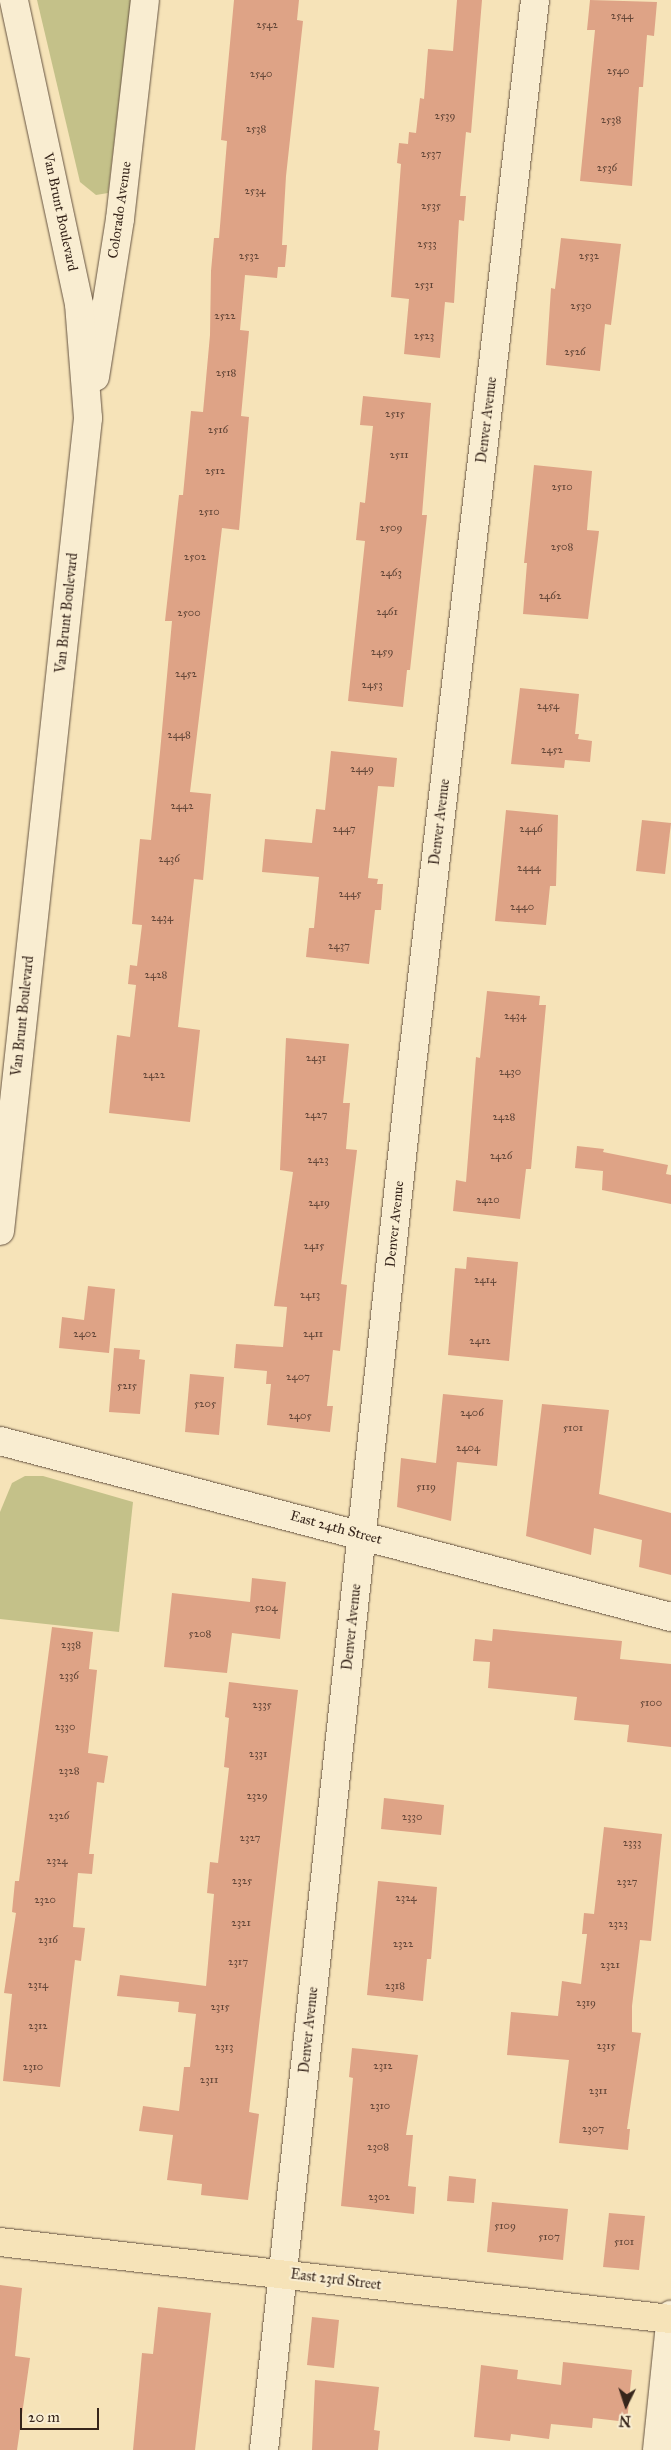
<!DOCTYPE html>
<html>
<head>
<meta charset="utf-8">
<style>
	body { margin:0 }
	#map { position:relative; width:671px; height:2450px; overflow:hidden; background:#f6e3b8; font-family:"IM FELL Great Primer",serif }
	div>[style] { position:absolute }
	.green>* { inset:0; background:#c4c189 }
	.building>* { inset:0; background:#dea386 }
	.roads { filter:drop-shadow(0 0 1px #665442) drop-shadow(0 0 1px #665442) }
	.minor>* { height:28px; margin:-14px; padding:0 14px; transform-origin:14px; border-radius:14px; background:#f9edd1 }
	.major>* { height:28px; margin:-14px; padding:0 14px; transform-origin:14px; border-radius:14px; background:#f6e3b8 }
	span { translate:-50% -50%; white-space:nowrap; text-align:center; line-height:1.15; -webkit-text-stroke:4px #f9edd1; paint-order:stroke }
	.number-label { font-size:11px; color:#604436 }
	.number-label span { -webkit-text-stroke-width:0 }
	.street-label { font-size:14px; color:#36251b }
	.north { position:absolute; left:601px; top:2380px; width:50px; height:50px; -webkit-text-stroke:4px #f9edd1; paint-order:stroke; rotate:184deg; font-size:14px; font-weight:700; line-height:20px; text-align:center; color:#36251b }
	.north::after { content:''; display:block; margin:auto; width:18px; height:22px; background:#36251b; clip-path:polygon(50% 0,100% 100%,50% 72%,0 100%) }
	.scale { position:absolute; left:20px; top:2408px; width:79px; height:22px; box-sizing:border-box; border:2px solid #36251b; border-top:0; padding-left:6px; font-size:15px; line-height:18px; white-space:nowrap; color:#36251b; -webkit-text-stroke:4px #f9edd1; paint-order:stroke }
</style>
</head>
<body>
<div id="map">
	<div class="green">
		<div style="clip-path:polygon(37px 0,131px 0,108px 193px,96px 195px,80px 182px)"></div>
		<div style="clip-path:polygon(25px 1476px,43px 1476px,133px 1502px,119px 1632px,0 1619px,0 1512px,12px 1483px)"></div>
	</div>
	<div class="building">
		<div style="clip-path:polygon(234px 0,299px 0,297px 20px,303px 21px,286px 176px,282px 245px,287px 245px,285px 267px,278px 267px,277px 278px,245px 275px,240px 330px,249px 331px,241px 416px,249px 417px,239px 530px,222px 528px,190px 792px,211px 794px,203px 880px,194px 879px,178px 1027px,200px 1030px,190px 1122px,109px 1113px,117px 1035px,130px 1037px,136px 985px,128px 984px,130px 965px,137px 966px,142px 925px,132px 924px,140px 839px,151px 840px,160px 752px,172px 621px,165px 621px,179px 495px,183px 495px,191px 411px,203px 412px,210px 335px,211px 271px,214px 238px,219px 238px,227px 141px,221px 140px)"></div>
		<div style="clip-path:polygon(457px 0,482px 0,471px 133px,466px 132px,460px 196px,466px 196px,464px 221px,459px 220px,454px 303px,445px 302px,440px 358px,404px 354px,409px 299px,391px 297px,401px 164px,397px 163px,399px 143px,408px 144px,409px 132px,416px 133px,420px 98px,424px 99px,428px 49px,453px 51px)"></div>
		<div style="clip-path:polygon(590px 0,657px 2px,654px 36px,647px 35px,643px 87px,639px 87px,632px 186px,580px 181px,595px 30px,587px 30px)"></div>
		<div style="clip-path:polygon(561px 238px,621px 244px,611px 325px,605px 324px,600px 371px,546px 365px,551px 288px,555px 289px)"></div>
		<div style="clip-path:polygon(363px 396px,431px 403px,422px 515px,427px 515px,410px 670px,407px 670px,403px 707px,348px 701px,365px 541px,356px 540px,360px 502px,365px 503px,373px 426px,360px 425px)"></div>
		<div style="clip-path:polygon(534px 465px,592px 471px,587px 530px,599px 531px,588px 619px,523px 614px,527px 563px,524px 563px)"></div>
		<div style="clip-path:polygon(520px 688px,579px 694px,575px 734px,579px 734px,578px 739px,592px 741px,590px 762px,565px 760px,564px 768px,511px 764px)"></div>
		<div style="clip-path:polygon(331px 751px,397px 758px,394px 787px,378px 786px,368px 878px,378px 879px,377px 884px,383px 884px,381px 910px,375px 910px,369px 964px,306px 957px,309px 928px,314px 928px,319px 877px,262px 872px,265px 839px,312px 843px,316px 809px,325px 810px)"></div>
		<div style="clip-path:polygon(506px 810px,558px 815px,556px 886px,550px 886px,546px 925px,495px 921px)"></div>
		<div style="clip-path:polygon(642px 820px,671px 823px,665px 874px,636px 871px)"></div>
		<div style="clip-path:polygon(487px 991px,540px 996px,539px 1005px,546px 1005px,531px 1169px,526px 1169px,520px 1219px,453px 1211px,456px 1180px,466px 1182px,476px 1057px,480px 1058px)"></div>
		<div style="clip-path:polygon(286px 1038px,349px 1044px,343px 1103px,350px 1103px,346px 1149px,357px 1150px,341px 1284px,347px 1285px,340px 1351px,333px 1350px,327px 1406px,333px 1406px,330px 1432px,267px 1425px,271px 1384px,266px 1384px,267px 1371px,234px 1368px,236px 1344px,283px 1347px,287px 1307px,274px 1306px,293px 1172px,280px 1170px)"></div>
		<div style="clip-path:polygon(577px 1146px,604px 1149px,603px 1152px,668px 1165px,666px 1174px,671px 1175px,671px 1204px,602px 1190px,603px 1171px,575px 1168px)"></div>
		<div style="clip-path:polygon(467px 1257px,518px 1262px,509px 1361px,448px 1355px,455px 1268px,466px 1269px)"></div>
		<div style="clip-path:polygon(88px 1286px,115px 1289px,109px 1353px,59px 1348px,62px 1317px,84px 1320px)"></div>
		<div style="clip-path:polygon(114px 1348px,140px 1350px,139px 1359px,145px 1360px,140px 1414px,109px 1412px)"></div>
		<div style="clip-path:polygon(190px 1374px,224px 1377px,219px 1435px,185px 1432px)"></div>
		<div style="clip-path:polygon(443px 1394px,503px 1400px,497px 1466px,457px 1462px,451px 1521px,397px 1507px,401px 1458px,436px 1463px)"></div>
		<div style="clip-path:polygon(542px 1404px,609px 1410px,599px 1494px,671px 1513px,671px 1575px,639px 1567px,642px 1540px,594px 1528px,591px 1555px,526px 1536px)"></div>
		<div style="clip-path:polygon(252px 1578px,286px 1582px,280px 1639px,232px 1633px,227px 1673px,164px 1667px,172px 1593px,250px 1602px)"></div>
		<div style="clip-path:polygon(52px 1627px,93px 1632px,89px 1669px,97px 1670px,88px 1753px,108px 1756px,104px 1783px,97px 1782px,89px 1854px,94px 1854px,92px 1874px,78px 1873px,73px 1927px,85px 1928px,81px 1961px,75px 1960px,60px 2087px,3px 2081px,12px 1994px,4px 1993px,16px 1913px,12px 1912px,15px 1881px,19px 1881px)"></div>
		<div style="clip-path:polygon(493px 1629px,622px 1641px,620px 1659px,671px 1664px,671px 1747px,627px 1742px,629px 1725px,574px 1720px,577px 1697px,488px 1688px,490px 1662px,473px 1661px,475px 1639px,492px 1641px)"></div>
		<div style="clip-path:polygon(229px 1682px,298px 1690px,249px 2112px,259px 2114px,248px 2200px,201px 2195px,202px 2184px,167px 2180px,173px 2135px,139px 2131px,143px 2106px,179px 2111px,184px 2067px,190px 2067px,196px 2014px,178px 2012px,179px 2002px,117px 1996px,120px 1975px,206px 1986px,214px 1894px,207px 1893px,210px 1862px,218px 1863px,229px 1768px,224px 1767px,229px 1718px,225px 1717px)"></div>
		<div style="clip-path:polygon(384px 1798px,444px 1805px,441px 1835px,381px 1829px)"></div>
		<div style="clip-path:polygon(604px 1827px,662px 1834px,651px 1941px,640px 1940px,632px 2006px,632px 2032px,641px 2033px,627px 2129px,630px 2129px,628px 2150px,559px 2143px,569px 2060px,507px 2055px,511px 2012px,558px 2016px,562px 1981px,581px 1984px,587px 1934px,582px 1934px,584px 1913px,594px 1914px)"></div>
		<div style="clip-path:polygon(378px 1881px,437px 1887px,431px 1959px,427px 1959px,423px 2001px,367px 1995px)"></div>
		<div style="clip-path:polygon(352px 2048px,418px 2055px,406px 2135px,413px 2135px,408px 2186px,416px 2187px,414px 2214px,341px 2206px,353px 2078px,349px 2077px)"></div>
		<div style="clip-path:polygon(449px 2176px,476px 2179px,474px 2203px,447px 2201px)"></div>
		<div style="clip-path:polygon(492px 2202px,568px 2209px,563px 2260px,487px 2252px)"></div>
		<div style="clip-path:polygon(609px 2213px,645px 2216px,639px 2270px,603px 2267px)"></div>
		<div style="clip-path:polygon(0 2285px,22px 2288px,15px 2356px,30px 2358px,17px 2450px,0 2450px)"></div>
		<div style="clip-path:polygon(158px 2307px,211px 2313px,195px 2450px,133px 2450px,142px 2353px,153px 2354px)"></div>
		<div style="clip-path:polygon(312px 2317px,339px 2320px,334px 2368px,307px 2365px)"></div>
		<div style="clip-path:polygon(563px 2362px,632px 2370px,627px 2422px,593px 2418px,592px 2428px,551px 2424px,549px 2439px,511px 2434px,510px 2441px,474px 2437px,481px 2365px,518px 2370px,517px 2379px,561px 2385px)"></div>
		<div style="clip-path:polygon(315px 2380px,379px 2387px,374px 2430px,380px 2431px,378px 2450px,312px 2450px)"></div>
	</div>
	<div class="roads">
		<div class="minor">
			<div style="left:95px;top:377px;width:160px;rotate:-81deg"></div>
			<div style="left:120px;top:219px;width:220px;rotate:-83.5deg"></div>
			<div style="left:0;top:1231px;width:818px;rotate:-83.82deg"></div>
			<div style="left:88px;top:418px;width:114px;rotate:-94.5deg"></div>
			<div style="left:79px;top:304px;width:311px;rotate:-102.1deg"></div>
			<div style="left:0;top:1441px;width:694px;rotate:14.7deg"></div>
			<div style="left:264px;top:2450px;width:1367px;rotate:-83.91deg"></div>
			<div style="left:409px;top:1091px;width:1098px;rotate:-83.41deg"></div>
			<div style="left:657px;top:2450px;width:136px;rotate:-84.1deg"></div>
		</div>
		<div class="major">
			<div style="left:0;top:2242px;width:675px;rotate:6.55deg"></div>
		</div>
	</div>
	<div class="number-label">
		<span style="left:622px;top:16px">2544</span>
		<span style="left:267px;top:25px">2542</span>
		<span style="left:618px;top:71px">2540</span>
		<span style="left:261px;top:74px">2540</span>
		<span style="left:445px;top:116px">2539</span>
		<span style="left:611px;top:120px">2538</span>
		<span style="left:256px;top:129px">2538</span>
		<span style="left:431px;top:154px">2537</span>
		<span style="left:607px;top:168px">2536</span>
		<span style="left:255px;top:191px">2534</span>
		<span style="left:431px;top:206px">2535</span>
		<span style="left:427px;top:244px">2533</span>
		<span style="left:249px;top:256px">2532</span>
		<span style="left:589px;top:256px">2532</span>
		<span style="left:424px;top:285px">2531</span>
		<span style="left:581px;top:306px">2530</span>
		<span style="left:225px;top:316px">2522</span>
		<span style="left:424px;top:336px">2523</span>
		<span style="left:575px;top:352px">2526</span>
		<span style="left:226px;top:373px">2518</span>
		<span style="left:395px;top:414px">2515</span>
		<span style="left:218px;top:430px">2516</span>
		<span style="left:399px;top:455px">2511</span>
		<span style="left:215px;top:471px">2512</span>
		<span style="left:562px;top:487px">2510</span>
		<span style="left:209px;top:512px">2510</span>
		<span style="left:391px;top:528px">2509</span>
		<span style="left:562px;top:547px">2508</span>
		<span style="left:195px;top:557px">2502</span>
		<span style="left:391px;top:573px">2463</span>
		<span style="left:550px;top:596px">2462</span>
		<span style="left:387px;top:612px">2461</span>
		<span style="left:189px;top:613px">2500</span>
		<span style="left:382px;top:652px">2459</span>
		<span style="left:186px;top:674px">2452</span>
		<span style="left:372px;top:685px">2453</span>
		<span style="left:548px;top:706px">2454</span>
		<span style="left:179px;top:735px">2448</span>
		<span style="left:552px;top:750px">2452</span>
		<span style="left:362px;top:769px">2449</span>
		<span style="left:182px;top:806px">2442</span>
		<span style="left:344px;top:829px">2447</span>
		<span style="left:531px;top:829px">2446</span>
		<span style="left:169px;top:859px">2436</span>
		<span style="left:529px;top:868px">2444</span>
		<span style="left:350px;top:894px">2445</span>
		<span style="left:522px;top:907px">2440</span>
		<span style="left:162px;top:918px">2434</span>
		<span style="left:339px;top:946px">2437</span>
		<span style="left:156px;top:975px">2428</span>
		<span style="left:515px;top:1016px">2434</span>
		<span style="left:316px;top:1058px">2431</span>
		<span style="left:510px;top:1072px">2430</span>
		<span style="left:154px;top:1075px">2422</span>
		<span style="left:316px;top:1115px">2427</span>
		<span style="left:504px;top:1117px">2428</span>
		<span style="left:501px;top:1156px">2426</span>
		<span style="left:318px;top:1160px">2423</span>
		<span style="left:488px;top:1200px">2420</span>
		<span style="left:319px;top:1203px">2419</span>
		<span style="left:314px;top:1246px">2415</span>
		<span style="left:485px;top:1280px">2414</span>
		<span style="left:310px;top:1295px">2413</span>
		<span style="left:85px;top:1334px">2402</span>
		<span style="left:313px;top:1334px">2411</span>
		<span style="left:480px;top:1341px">2412</span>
		<span style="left:298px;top:1377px">2407</span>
		<span style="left:127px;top:1386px">5215</span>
		<span style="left:205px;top:1404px">5205</span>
		<span style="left:472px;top:1413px">2406</span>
		<span style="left:300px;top:1416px">2405</span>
		<span style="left:573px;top:1428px">5101</span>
		<span style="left:468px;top:1448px">2404</span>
		<span style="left:426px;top:1487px">5119</span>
		<span style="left:266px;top:1608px">5204</span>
		<span style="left:200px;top:1634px">5208</span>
		<span style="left:71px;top:1645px">2338</span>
		<span style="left:69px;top:1676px">2336</span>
		<span style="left:651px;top:1703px">5100</span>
		<span style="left:262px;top:1705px">2335</span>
		<span style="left:65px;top:1727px">2330</span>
		<span style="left:258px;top:1754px">2331</span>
		<span style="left:69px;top:1771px">2328</span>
		<span style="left:257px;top:1796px">2329</span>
		<span style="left:59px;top:1816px">2326</span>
		<span style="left:412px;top:1817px">2330</span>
		<span style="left:250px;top:1838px">2327</span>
		<span style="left:632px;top:1843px">2333</span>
		<span style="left:57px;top:1861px">2324</span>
		<span style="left:242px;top:1881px">2325</span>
		<span style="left:627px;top:1882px">2327</span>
		<span style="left:406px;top:1898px">2324</span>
		<span style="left:45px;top:1900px">2320</span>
		<span style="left:241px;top:1923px">2321</span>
		<span style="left:618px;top:1924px">2323</span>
		<span style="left:48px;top:1940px">2316</span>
		<span style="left:403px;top:1944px">2322</span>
		<span style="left:238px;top:1962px">2317</span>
		<span style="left:610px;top:1965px">2321</span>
		<span style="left:38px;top:1985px">2314</span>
		<span style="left:395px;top:1986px">2318</span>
		<span style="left:586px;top:2003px">2319</span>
		<span style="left:220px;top:2007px">2315</span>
		<span style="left:38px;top:2026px">2312</span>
		<span style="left:606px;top:2046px">2315</span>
		<span style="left:224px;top:2047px">2313</span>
		<span style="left:383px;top:2066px">2312</span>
		<span style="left:33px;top:2067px">2310</span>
		<span style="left:209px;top:2080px">2311</span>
		<span style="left:598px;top:2091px">2311</span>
		<span style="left:380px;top:2106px">2310</span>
		<span style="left:593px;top:2129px">2307</span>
		<span style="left:378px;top:2147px">2308</span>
		<span style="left:379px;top:2197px">2302</span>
		<span style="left:505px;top:2226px">5109</span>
		<span style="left:549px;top:2237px">5107</span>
		<span style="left:624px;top:2242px">5101</span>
	</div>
	<div class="street-label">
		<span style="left:120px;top:210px;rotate:-82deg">Colorado Avenue</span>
		<span style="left:60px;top:212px;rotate:78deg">Van Brunt Boulevard</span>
		<span style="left:487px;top:420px;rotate:-83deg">Denver Avenue</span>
		<span style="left:67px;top:613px;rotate:-84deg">Van Brunt Boulevard</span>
		<span style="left:440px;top:822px;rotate:-83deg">Denver Avenue</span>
		<span style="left:23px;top:1016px;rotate:-84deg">Van Brunt Boulevard</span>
		<span style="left:395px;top:1224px;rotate:-84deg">Denver Avenue</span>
		<span style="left:336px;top:1528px;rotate:15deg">East 24th Street</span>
		<span style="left:352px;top:1627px;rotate:-84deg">Denver Avenue</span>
		<span style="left:309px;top:2030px;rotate:-84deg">Denver Avenue</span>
		<span style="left:336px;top:2280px;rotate:7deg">East 23rd Street</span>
	</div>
	<div class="north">N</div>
	<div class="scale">20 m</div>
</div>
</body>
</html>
